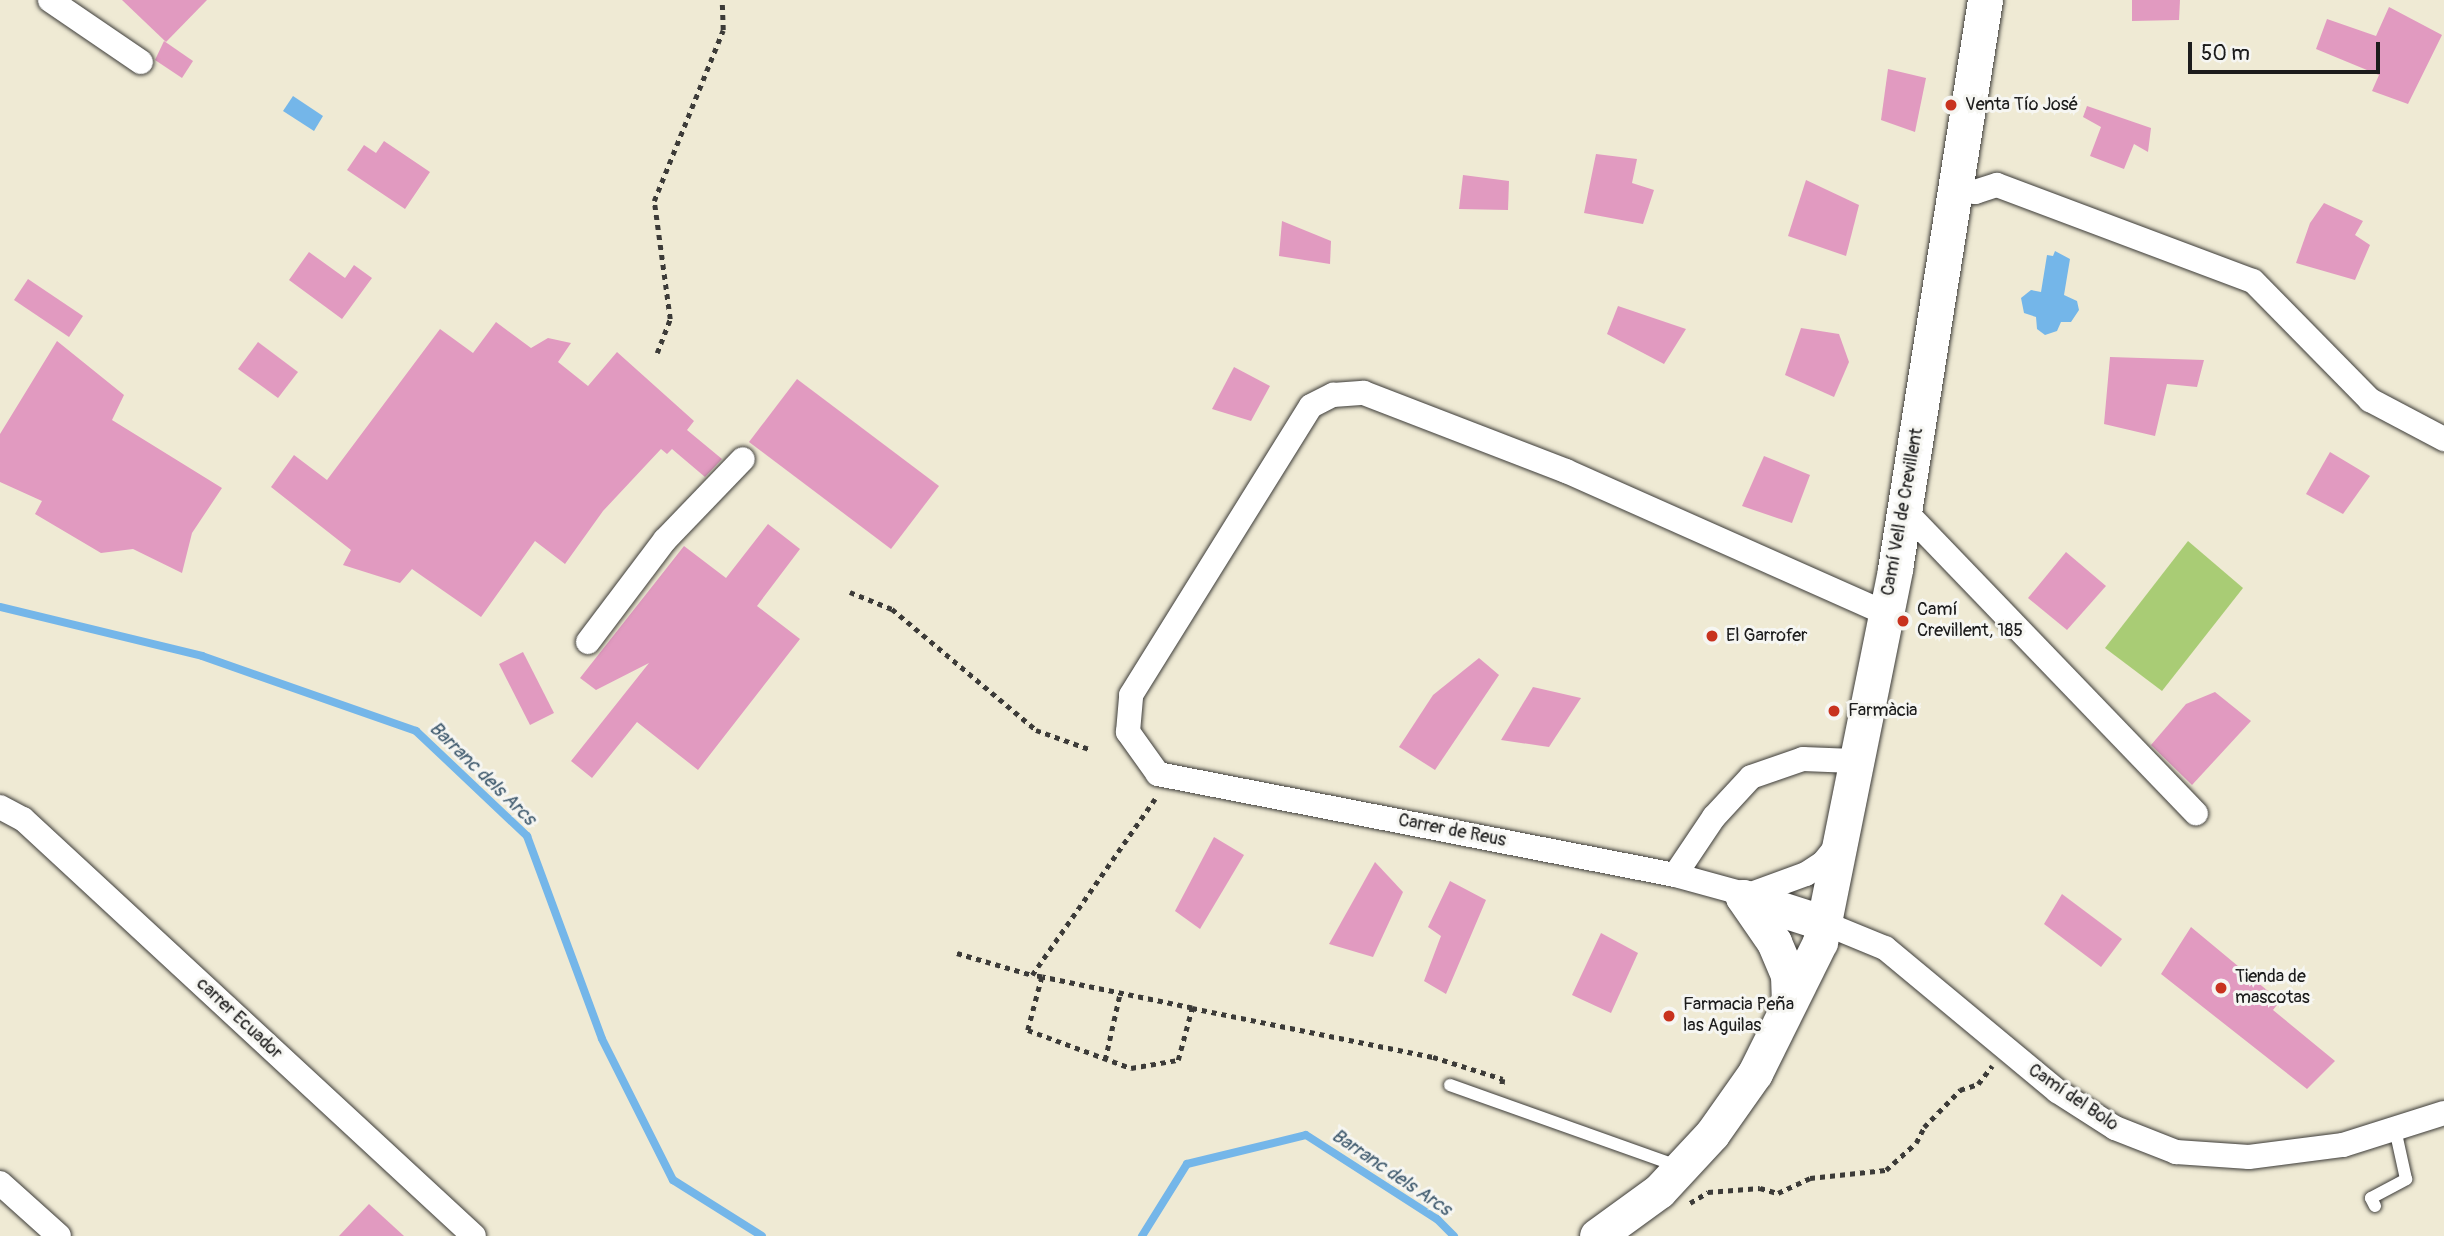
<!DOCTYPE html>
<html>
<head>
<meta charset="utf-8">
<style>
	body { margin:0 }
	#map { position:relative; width:2444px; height:1236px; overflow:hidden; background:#efead4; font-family:Pangolin,sans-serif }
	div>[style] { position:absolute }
	.green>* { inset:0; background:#a9cc75 }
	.water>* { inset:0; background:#74b6e9 }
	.stream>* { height:8px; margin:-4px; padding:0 4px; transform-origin:4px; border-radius:4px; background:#74b6e9 }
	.building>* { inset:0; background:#e19ac0 }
	.path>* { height:4.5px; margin-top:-2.25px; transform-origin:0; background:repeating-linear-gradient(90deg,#3c3b38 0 5px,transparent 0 10px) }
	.roads { filter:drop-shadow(0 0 2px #3c3b38) drop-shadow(0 0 2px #3c3b38) }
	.lane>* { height:12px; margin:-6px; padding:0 6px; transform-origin:6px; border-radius:6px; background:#fff }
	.street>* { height:24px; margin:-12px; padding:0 12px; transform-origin:12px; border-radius:12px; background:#fff }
	.secondary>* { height:35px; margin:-17.5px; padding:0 17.5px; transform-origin:17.5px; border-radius:17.5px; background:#fff }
	.dots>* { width:19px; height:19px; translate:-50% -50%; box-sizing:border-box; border:4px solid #f6f6f2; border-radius:50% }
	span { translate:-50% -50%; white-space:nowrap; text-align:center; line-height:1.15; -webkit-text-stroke:6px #f6f6f2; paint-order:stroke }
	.poi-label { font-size:18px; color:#1c1c1c }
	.left { translate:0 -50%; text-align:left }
	.street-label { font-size:18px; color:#1c1c1c }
	.water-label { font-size:19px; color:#3f5a6e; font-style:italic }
	.scale { position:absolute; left:2188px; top:42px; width:192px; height:32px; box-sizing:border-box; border:4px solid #1c1c1c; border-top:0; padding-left:9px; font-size:21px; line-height:24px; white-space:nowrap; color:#1c1c1c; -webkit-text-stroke:5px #f6f6f2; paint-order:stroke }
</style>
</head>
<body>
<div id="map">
	<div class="green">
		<div style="clip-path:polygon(2188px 541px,2243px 588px,2162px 691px,2105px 648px)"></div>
	</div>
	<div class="water">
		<div style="clip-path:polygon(293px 96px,323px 116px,314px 131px,283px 111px)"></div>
		<div style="clip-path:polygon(2055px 251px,2070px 259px,2064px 295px,2077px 301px,2079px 310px,2071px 322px,2061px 322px,2057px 331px,2045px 335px,2037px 329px,2036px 317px,2024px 313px,2021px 298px,2031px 290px,2041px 292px,2047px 255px,2053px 256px)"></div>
	</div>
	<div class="stream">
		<div style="left:0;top:607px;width:208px;rotate:13.6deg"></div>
		<div style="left:202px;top:656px;width:227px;rotate:19.3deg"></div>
		<div style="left:416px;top:731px;width:153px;rotate:43.4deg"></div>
		<div style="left:527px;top:836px;width:216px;rotate:69.7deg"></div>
		<div style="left:602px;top:1039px;width:158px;rotate:63.3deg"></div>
		<div style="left:673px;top:1180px;width:105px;rotate:32.2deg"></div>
		<div style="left:1142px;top:1236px;width:85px;rotate:-58deg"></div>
		<div style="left:1187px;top:1164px;width:122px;rotate:-13.7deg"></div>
		<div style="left:1306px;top:1135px;width:156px;rotate:32.7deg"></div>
		<div style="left:1437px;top:1219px;width:24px;rotate:45deg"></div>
	</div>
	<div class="building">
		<div style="clip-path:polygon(122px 0,207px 0,166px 42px)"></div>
		<div style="clip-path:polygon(2132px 0,2180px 0,2179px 20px,2132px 21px)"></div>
		<div style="clip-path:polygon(2389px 7px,2442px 35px,2408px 104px,2372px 91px,2379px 75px,2316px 49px,2327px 19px,2376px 36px)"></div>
		<div style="clip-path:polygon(164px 41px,193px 61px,182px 78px,155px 60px)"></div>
		<div style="clip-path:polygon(1888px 69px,1926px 78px,1915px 132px,1881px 120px)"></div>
		<div style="clip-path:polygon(2087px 106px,2151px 128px,2148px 152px,2134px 144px,2124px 169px,2090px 156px,2101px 127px,2083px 117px)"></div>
		<div style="clip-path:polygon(384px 141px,430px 172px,405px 209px,347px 170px,364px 145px,376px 153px)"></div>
		<div style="clip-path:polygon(1596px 154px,1637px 159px,1632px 183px,1654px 190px,1643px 224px,1584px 213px)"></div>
		<div style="clip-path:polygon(1463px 175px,1509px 181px,1508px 210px,1459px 209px)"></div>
		<div style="clip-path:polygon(1806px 180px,1859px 205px,1846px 256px,1788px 236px)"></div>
		<div style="clip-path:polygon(2324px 203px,2363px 221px,2355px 235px,2370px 245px,2355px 280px,2296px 263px,2310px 223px)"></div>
		<div style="clip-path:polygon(1282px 221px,1331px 241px,1330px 264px,1279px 256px)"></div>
		<div style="clip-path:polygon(309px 252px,345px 278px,354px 265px,372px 278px,342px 319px,289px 280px)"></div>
		<div style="clip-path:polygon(28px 279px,83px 316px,69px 337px,14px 300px)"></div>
		<div style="clip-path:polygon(1618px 306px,1686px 329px,1664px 364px,1607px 334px)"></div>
		<div style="clip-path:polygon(496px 322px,531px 348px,548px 338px,571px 343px,558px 362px,588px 386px,617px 352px,694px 421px,687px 430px,722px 459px,705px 477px,672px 449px,667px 454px,661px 449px,603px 511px,565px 564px,535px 541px,481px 617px,412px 569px,400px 583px,343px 565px,351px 550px,271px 487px,294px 455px,327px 480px,440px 329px,473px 353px)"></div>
		<div style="clip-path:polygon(1801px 328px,1839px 334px,1849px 362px,1834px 397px,1785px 375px)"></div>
		<div style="clip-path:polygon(57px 341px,124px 395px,112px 420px,222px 488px,192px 533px,182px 573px,133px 549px,101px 553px,35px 514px,42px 501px,0 482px,0 434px)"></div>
		<div style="clip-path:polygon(258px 342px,298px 372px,278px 398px,238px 369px)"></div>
		<div style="clip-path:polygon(2110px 357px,2204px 360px,2197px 387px,2167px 384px,2155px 436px,2104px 424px)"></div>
		<div style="clip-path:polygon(1234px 367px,1270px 386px,1251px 421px,1212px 409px)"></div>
		<div style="clip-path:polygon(797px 379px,939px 486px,891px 549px,749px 442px)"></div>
		<div style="clip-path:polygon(2330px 452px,2370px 476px,2343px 514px,2306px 494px)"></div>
		<div style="clip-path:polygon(1764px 456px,1810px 475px,1792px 523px,1742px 506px)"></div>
		<div style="clip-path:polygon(768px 524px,800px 549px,757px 606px,800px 639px,698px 770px,637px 722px,592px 778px,571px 761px,649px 663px,596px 690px,580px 678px,684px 546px,726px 578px)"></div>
		<div style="clip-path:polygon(2066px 552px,2106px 586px,2067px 630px,2028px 598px)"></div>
		<div style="clip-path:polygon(523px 652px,554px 713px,530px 725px,499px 664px)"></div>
		<div style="clip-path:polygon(1479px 658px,1499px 675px,1435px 770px,1399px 747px,1433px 695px)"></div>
		<div style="clip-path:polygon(1533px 687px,1581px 698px,1549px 747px,1501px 740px)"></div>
		<div style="clip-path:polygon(2215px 692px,2251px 721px,2192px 785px,2151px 745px,2186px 704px)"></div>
		<div style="clip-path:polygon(1214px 837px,1244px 855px,1200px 929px,1175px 911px)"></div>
		<div style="clip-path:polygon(1375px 862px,1403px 892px,1373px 957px,1329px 944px)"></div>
		<div style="clip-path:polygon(1450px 881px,1486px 900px,1446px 994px,1424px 981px,1441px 936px,1428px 927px)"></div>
		<div style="clip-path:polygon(2062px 894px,2122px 939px,2101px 967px,2044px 924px)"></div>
		<div style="clip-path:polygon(2191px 927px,2280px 1001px,2273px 1010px,2335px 1061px,2307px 1089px,2161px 974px)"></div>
		<div style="clip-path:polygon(1601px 933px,1638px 953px,1611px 1013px,1572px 995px)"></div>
		<div style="clip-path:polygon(369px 1204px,404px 1236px,339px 1236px)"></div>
	</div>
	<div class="path">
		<div style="left:657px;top:353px;width:36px;rotate:-69deg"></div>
		<div style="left:670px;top:319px;width:119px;rotate:-97.7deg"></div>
		<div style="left:654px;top:201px;width:184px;rotate:-68deg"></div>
		<div style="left:723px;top:30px;width:30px;rotate:-92deg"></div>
		<div style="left:850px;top:592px;width:45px;rotate:22deg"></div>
		<div style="left:892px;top:609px;width:188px;rotate:40deg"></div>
		<div style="left:1036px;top:730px;width:56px;rotate:19.7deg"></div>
		<div style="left:957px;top:953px;width:78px;rotate:16.3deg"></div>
		<div style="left:1042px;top:977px;width:10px;rotate:-169deg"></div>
		<div style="left:1032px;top:975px;width:215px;rotate:-55.1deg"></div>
		<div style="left:1192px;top:1008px;width:153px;rotate:-168.3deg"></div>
		<div style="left:1042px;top:977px;width:55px;rotate:104.8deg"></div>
		<div style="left:1028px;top:1030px;width:110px;rotate:20.3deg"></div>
		<div style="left:1131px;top:1068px;width:48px;rotate:-9.7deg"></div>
		<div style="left:1178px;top:1060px;width:54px;rotate:-74.9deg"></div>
		<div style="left:1192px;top:1008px;width:246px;rotate:11.5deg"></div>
		<div style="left:1433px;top:1057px;width:73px;rotate:17.4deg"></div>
		<div style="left:1503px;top:1079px;width:7px;rotate:98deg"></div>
		<div style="left:1105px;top:1060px;width:69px;rotate:-77.4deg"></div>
		<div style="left:1690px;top:1203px;width:21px;rotate:-31deg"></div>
		<div style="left:1708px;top:1192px;width:52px;rotate:-4.4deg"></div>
		<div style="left:1760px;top:1188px;width:19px;rotate:16deg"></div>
		<div style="left:1778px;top:1193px;width:35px;rotate:-25deg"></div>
		<div style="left:1810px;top:1178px;width:76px;rotate:-6deg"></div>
		<div style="left:1886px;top:1170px;width:40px;rotate:-42deg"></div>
		<div style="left:1916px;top:1143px;width:18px;rotate:-63deg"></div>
		<div style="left:1924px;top:1127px;width:52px;rotate:-45.8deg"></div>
		<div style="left:1960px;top:1090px;width:19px;rotate:-18deg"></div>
		<div style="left:1978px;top:1084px;width:23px;rotate:-52deg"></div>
	</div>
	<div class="roads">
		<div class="lane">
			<div style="left:1450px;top:1085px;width:241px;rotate:19.6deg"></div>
			<div style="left:2375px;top:1206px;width:9px;rotate:-117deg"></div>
			<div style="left:2371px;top:1198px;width:40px;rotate:-28deg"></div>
			<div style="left:2406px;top:1179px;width:51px;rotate:-102.4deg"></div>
		</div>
		<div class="street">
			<div style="left:50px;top:0;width:110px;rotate:34.3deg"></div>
			<div style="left:1955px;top:187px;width:21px;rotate:14deg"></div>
			<div style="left:1975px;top:192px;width:23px;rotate:-18deg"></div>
			<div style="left:1997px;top:185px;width:273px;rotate:20.6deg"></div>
			<div style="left:2253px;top:281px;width:167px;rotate:45.5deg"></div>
			<div style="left:2370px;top:400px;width:84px;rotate:27.8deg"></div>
			<div style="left:1904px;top:510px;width:421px;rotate:46.1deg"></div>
			<div style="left:588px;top:642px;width:128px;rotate:-53deg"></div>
			<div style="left:665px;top:540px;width:112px;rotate:-46.1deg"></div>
			<div style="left:0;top:807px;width:26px;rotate:28deg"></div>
			<div style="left:23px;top:819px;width:614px;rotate:42.76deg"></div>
			<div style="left:1675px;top:875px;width:70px;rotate:-56.1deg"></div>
			<div style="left:1714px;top:817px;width:54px;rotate:-47.2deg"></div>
			<div style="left:1751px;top:777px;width:55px;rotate:-19.1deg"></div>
			<div style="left:1803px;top:759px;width:51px;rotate:2.2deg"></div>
			<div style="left:1743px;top:897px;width:67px;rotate:-20.1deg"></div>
			<div style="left:1806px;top:874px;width:20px;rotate:-33deg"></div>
			<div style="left:1823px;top:863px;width:26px;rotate:-51deg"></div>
			<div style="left:1759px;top:898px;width:87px;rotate:-164.7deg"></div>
			<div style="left:1675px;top:875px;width:527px;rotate:-168.95deg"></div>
			<div style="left:1158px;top:774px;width:52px;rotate:-125.5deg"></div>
			<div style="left:1128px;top:732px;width:37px;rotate:-85deg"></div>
			<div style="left:1131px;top:695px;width:340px;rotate:-58.1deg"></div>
			<div style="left:1311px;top:406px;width:25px;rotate:-27deg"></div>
			<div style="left:1333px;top:395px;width:31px;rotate:-4deg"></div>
			<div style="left:1364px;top:393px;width:217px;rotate:21.1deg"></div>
			<div style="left:1566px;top:471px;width:349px;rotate:24deg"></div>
			<div style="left:1824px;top:923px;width:66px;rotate:22.3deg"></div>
			<div style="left:1885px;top:948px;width:224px;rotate:39.7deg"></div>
			<div style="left:2057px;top:1091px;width:69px;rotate:32.5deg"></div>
			<div style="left:2115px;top:1128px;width:66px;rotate:21.5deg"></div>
			<div style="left:2176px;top:1152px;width:73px;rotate:3.9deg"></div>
			<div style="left:2249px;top:1157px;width:95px;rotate:-7.3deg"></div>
			<div style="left:2343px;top:1145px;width:106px;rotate:-17.6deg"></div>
			<div style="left:0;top:1183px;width:79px;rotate:41.9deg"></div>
		</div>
		<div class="secondary">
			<div style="left:1743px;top:897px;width:55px;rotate:55.4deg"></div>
			<div style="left:1774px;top:942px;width:36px;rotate:67deg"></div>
			<div style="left:1788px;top:975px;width:23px;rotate:88deg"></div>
			<div style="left:1743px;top:897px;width:85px;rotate:17.8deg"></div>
			<div style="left:1597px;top:1236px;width:77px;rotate:-36deg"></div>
			<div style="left:1659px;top:1191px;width:78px;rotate:-47.1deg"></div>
			<div style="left:1712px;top:1134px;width:75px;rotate:-54.8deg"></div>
			<div style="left:1755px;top:1073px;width:146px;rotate:-63.6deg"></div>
			<div style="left:1820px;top:942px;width:380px;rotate:-78.6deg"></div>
			<div style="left:1895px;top:569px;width:576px;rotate:-81.01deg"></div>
		</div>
	</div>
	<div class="dots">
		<div style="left:1951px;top:105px;background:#c8321e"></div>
		<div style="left:1903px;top:621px;background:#c8321e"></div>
		<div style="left:1712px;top:636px;background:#c8321e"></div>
		<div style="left:1834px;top:711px;background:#c8321e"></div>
		<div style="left:2221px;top:988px;background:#c8321e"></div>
		<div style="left:1669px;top:1016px;background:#c8321e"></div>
	</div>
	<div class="poi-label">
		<span class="left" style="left:1965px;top:105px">Venta Tío José</span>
		<span class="left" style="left:1917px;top:621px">Camí<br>Crevillent, 185</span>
		<span class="left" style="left:1726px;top:636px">El Garrofer</span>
		<span class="left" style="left:1848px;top:711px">Farmàcia</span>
		<span class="left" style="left:2235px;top:988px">Tienda de<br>mascotas</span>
		<span class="left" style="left:1683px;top:1016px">Farmacia Peña<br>las Aguilas</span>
	</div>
	<div class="street-label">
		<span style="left:1903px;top:512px;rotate:-80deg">Camí Vell de Crevillent</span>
		<span style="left:1452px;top:831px;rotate:11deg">Carrer de Reus</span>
		<span style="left:239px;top:1019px;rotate:43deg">carrer Ecuador</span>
		<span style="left:2073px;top:1098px;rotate:34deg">Camí del Bolo</span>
	</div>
	<div class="water-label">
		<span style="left:482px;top:774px;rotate:44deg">Barranc dels Arcs</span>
		<span style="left:1391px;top:1173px;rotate:34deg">Barranc dels Arcs</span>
	</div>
	<div class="scale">50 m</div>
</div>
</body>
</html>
